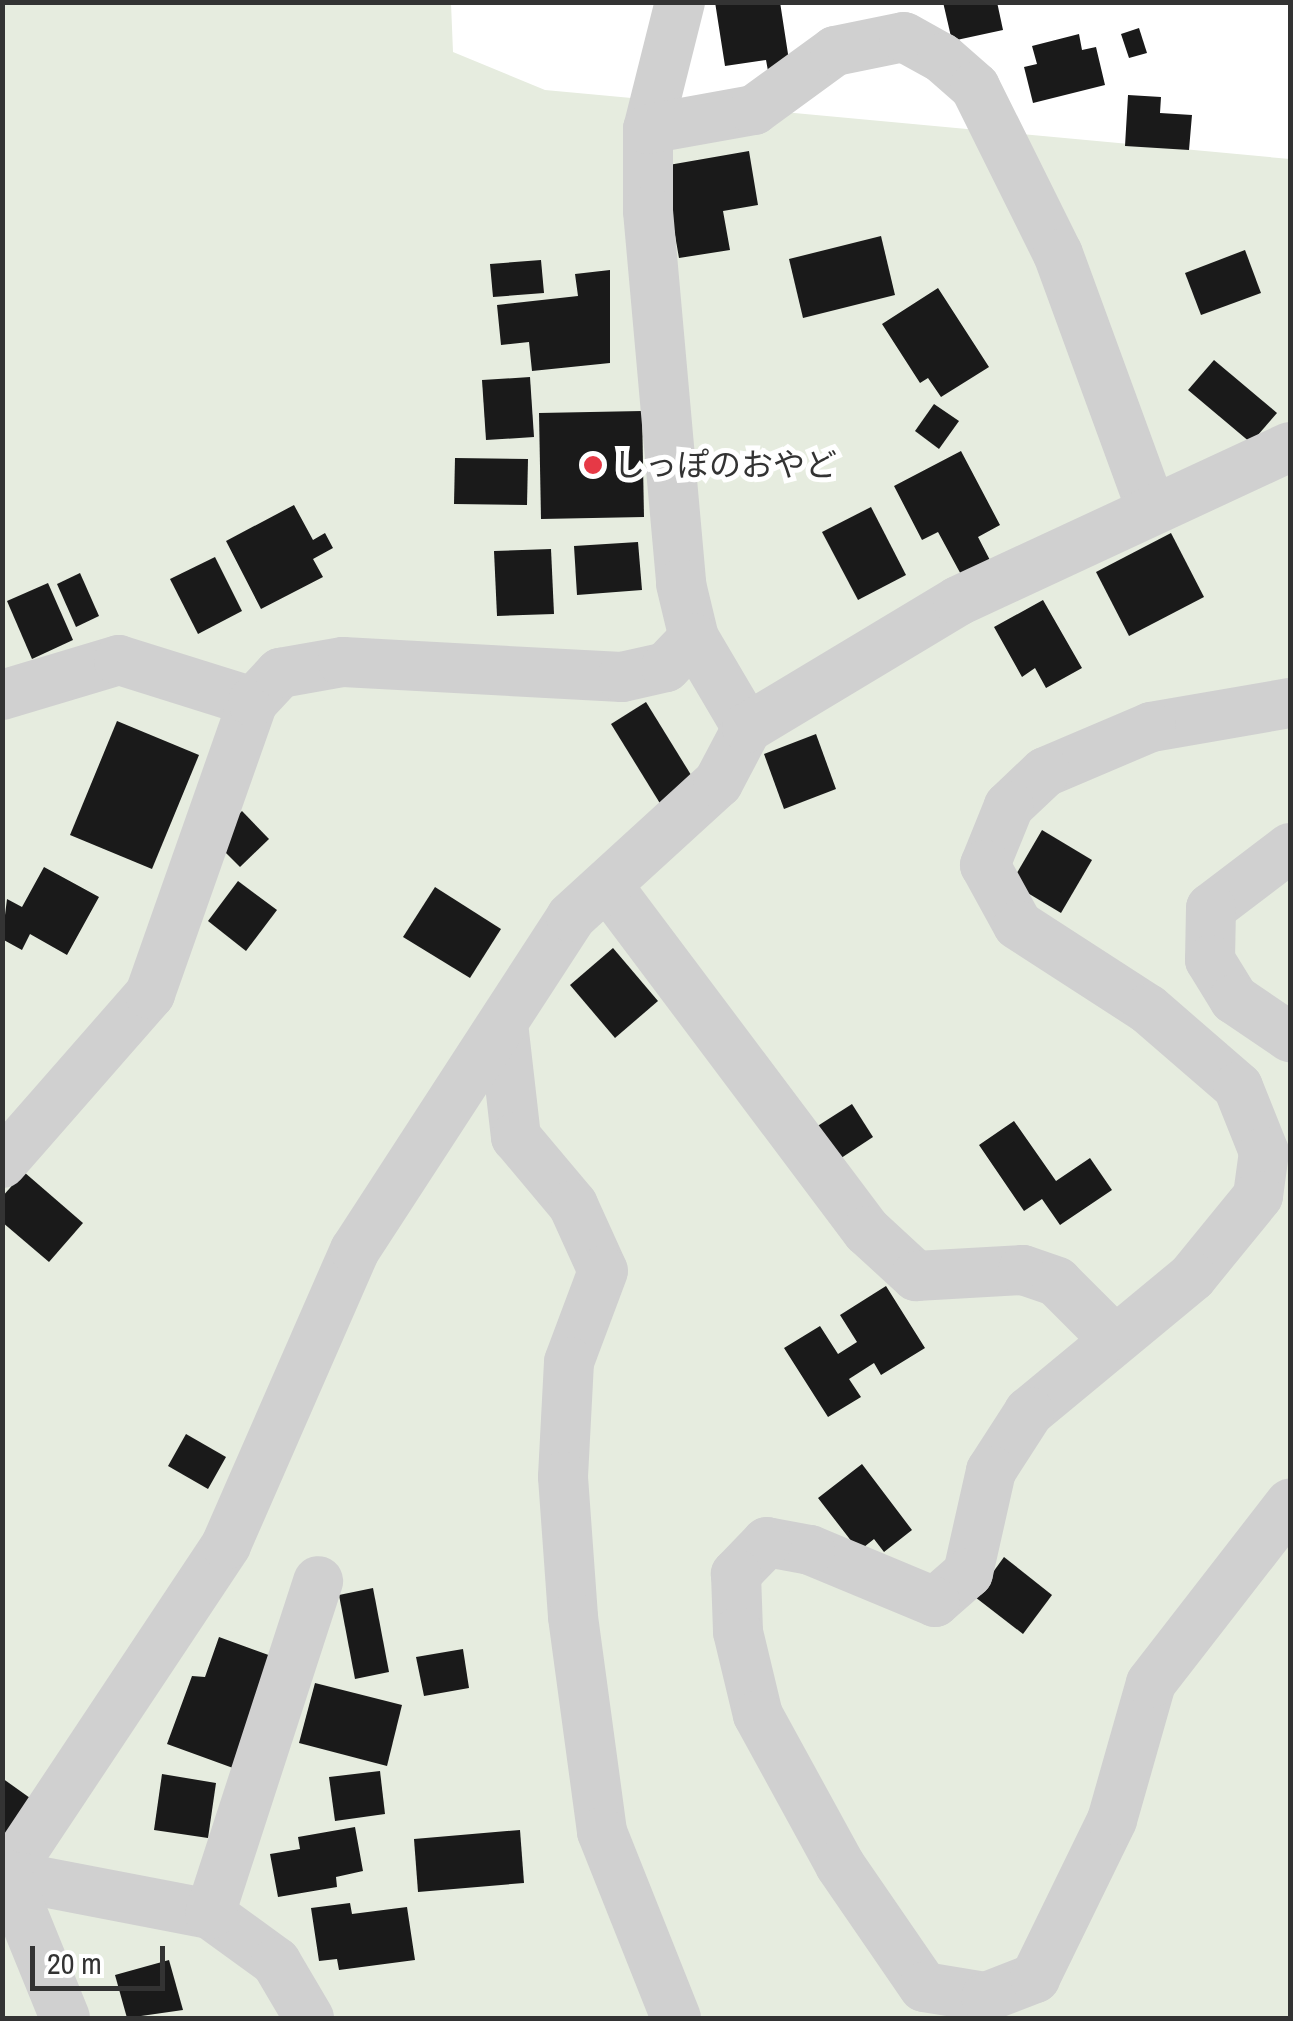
<!DOCTYPE html>
<html>
<head>
<meta charset="utf-8">
<style>
	body { margin:0 }
	#map { position:relative; width:1293px; height:2021px; overflow:hidden; background:#fff; font-family:"Archivo Narrow","Noto Sans JP",sans-serif }
	div>[style] { position:absolute }
	.green>* { inset:0; background:#e6ecdf }
	.building>* { inset:0; background:#1a1a1a }
	.street>* { height:50px; margin:-25px; padding:0 25px; transform-origin:25px; border-radius:25px; background:#d0d0d0 }
	.dots>* { width:28px; height:28px; translate:-50% -50%; box-sizing:border-box; border:5px solid #fff; border-radius:50% }
	span { translate:-50% -50%; white-space:nowrap; text-align:center; line-height:1.15; -webkit-text-stroke:10px #fff; paint-order:stroke }
	.poi-label { font-size:32px; color:#333 }
	.left { translate:0 -50%; text-align:left }
	.frame { position:absolute; inset:0; border:5px solid #333; pointer-events:none }
	.scale { position:absolute; left:30px; top:1946px; width:135px; height:45px; box-sizing:border-box; border:5px solid #333; border-top:0; padding-left:12px; font-size:30px; line-height:35px; white-space:nowrap; color:#333; -webkit-text-stroke:8px #fff; paint-order:stroke }
</style>
</head>
<body>
<div id="map">
	<div class="green">
		<div style="clip-path:polygon(3px 3px,451px 3px,453px 52px,545px 90px,1290px 159px,1290px 2018px,3px 2018px)"></div>
	</div>
	<div class="building">
		<div style="clip-path:polygon(715px 2px,780px 2px,790px 67px,768px 71px,766px 60px,725px 66px)"></div>
		<div style="clip-path:polygon(943px 2px,997px 2px,1003px 30px,952px 41px)"></div>
		<div style="clip-path:polygon(1139px 28px,1147px 53px,1129px 58px,1121px 34px)"></div>
		<div style="clip-path:polygon(1079px 34px,1082px 50px,1096px 47px,1105px 85px,1033px 103px,1024px 67px,1037px 64px,1032px 46px)"></div>
		<div style="clip-path:polygon(1128px 95px,1161px 97px,1160px 113px,1192px 115px,1189px 150px,1125px 146px)"></div>
		<div style="clip-path:polygon(749px 151px,758px 205px,723px 211px,730px 250px,679px 258px,663px 166px)"></div>
		<div style="clip-path:polygon(881px 236px,895px 295px,803px 318px,789px 259px)"></div>
		<div style="clip-path:polygon(1245px 250px,1261px 293px,1201px 315px,1185px 273px)"></div>
		<div style="clip-path:polygon(541px 260px,544px 293px,493px 297px,490px 264px)"></div>
		<div style="clip-path:polygon(610px 270px,610px 363px,532px 371px,529px 342px,501px 345px,497px 305px,578px 296px,575px 274px)"></div>
		<div style="clip-path:polygon(938px 288px,989px 367px,941px 397px,928px 378px,920px 383px,882px 324px)"></div>
		<div style="clip-path:polygon(1214px 360px,1277px 413px,1251px 443px,1188px 390px)"></div>
		<div style="clip-path:polygon(530px 377px,534px 437px,486px 440px,482px 380px)"></div>
		<div style="clip-path:polygon(934px 404px,959px 421px,939px 449px,915px 431px)"></div>
		<div style="clip-path:polygon(642px 411px,644px 517px,541px 519px,539px 413px)"></div>
		<div style="clip-path:polygon(961px 451px,1000px 525px,978px 537px,993px 566px,964px 580px,938px 532px,922px 540px,894px 486px)"></div>
		<div style="clip-path:polygon(455px 458px,528px 459px,527px 505px,454px 504px)"></div>
		<div style="clip-path:polygon(294px 505px,313px 540px,325px 533px,333px 548px,313px 559px,323px 577px,261px 609px,226px 541px)"></div>
		<div style="clip-path:polygon(871px 507px,906px 575px,858px 600px,822px 532px)"></div>
		<div style="clip-path:polygon(1171px 533px,1204px 597px,1129px 636px,1096px 572px)"></div>
		<div style="clip-path:polygon(638px 542px,642px 590px,577px 595px,574px 546px)"></div>
		<div style="clip-path:polygon(551px 549px,554px 614px,497px 616px,494px 551px)"></div>
		<div style="clip-path:polygon(215px 557px,242px 611px,198px 634px,170px 579px)"></div>
		<div style="clip-path:polygon(80px 573px,99px 616px,76px 627px,57px 584px)"></div>
		<div style="clip-path:polygon(48px 583px,73px 640px,32px 659px,7px 601px)"></div>
		<div style="clip-path:polygon(1043px 600px,1082px 668px,1046px 688px,1035px 668px,1022px 677px,994px 627px)"></div>
		<div style="clip-path:polygon(646px 702px,696px 783px,661px 805px,611px 724px)"></div>
		<div style="clip-path:polygon(117px 721px,199px 755px,152px 869px,70px 835px)"></div>
		<div style="clip-path:polygon(816px 734px,836px 789px,784px 809px,764px 754px)"></div>
		<div style="clip-path:polygon(242px 811px,269px 839px,240px 867px,213px 840px)"></div>
		<div style="clip-path:polygon(1042px 830px,1092px 860px,1061px 913px,1011px 883px)"></div>
		<div style="clip-path:polygon(44px 867px,99px 897px,67px 955px,30px 934px,22px 950px,2px 939px,7px 899px,22px 907px)"></div>
		<div style="clip-path:polygon(238px 881px,277px 910px,246px 951px,208px 921px)"></div>
		<div style="clip-path:polygon(435px 887px,501px 929px,470px 978px,403px 937px)"></div>
		<div style="clip-path:polygon(613px 948px,658px 1001px,615px 1038px,570px 985px)"></div>
		<div style="clip-path:polygon(852px 1104px,873px 1137px,826px 1168px,805px 1134px)"></div>
		<div style="clip-path:polygon(1014px 1121px,1056px 1181px,1090px 1158px,1112px 1190px,1060px 1225px,1042px 1199px,1024px 1211px,979px 1145px)"></div>
		<div style="clip-path:polygon(24px 1172px,83px 1223px,49px 1262px,2px 1222px,2px 1197px)"></div>
		<div style="clip-path:polygon(886px 1286px,925px 1348px,881px 1375px,874px 1363px,849px 1379px,861px 1397px,828px 1417px,784px 1348px,820px 1326px,838px 1354px,857px 1342px,840px 1315px)"></div>
		<div style="clip-path:polygon(186px 1434px,226px 1457px,208px 1489px,168px 1466px)"></div>
		<div style="clip-path:polygon(862px 1464px,912px 1530px,884px 1552px,874px 1539px,859px 1551px,818px 1498px)"></div>
		<div style="clip-path:polygon(1004px 1557px,1052px 1595px,1023px 1634px,975px 1597px)"></div>
		<div style="clip-path:polygon(373px 1588px,389px 1672px,355px 1679px,339px 1595px)"></div>
		<div style="clip-path:polygon(219px 1637px,274px 1657px,233px 1768px,167px 1744px,192px 1676px,205px 1677px)"></div>
		<div style="clip-path:polygon(463px 1649px,469px 1688px,424px 1696px,416px 1657px)"></div>
		<div style="clip-path:polygon(315px 1683px,402px 1705px,387px 1766px,299px 1743px)"></div>
		<div style="clip-path:polygon(380px 1771px,385px 1814px,335px 1821px,329px 1777px)"></div>
		<div style="clip-path:polygon(162px 1774px,216px 1783px,208px 1838px,154px 1830px)"></div>
		<div style="clip-path:polygon(2px 1778px,37px 1803px,10px 1839px,2px 1834px)"></div>
		<div style="clip-path:polygon(355px 1827px,363px 1871px,336px 1877px,337px 1887px,278px 1897px,270px 1854px,300px 1849px,298px 1837px)"></div>
		<div style="clip-path:polygon(520px 1830px,524px 1883px,418px 1892px,414px 1839px)"></div>
		<div style="clip-path:polygon(350px 1903px,352px 1914px,407px 1907px,415px 1960px,339px 1970px,337px 1959px,319px 1961px,311px 1908px)"></div>
		<div style="clip-path:polygon(169px 1960px,183px 2010px,127px 2018px,115px 1975px)"></div>
	</div>
	<div class="street">
		<div style="left:680px;top:2px;width:131px;rotate:104.1deg"></div>
		<div style="left:648px;top:129px;width:82px;rotate:90deg"></div>
		<div style="left:648px;top:211px;width:374px;rotate:84.9deg"></div>
		<div style="left:681px;top:584px;width:56px;rotate:76.5deg"></div>
		<div style="left:694px;top:638px;width:104px;rotate:59.5deg"></div>
		<div style="left:648px;top:129px;width:108px;rotate:-10.2deg"></div>
		<div style="left:754px;top:110px;width:100px;rotate:-36.1deg"></div>
		<div style="left:835px;top:51px;width:70px;rotate:-11.5deg"></div>
		<div style="left:904px;top:37px;width:43px;rotate:28.9deg"></div>
		<div style="left:942px;top:58px;width:44px;rotate:41.3deg"></div>
		<div style="left:975px;top:87px;width:186px;rotate:63.6deg"></div>
		<div style="left:1058px;top:254px;width:267px;rotate:69.9deg"></div>
		<div style="left:2px;top:695px;width:122px;rotate:-16.7deg"></div>
		<div style="left:119px;top:660px;width:140px;rotate:17.4deg"></div>
		<div style="left:1290px;top:703px;width:141px;rotate:170.2deg"></div>
		<div style="left:1151px;top:727px;width:115px;rotate:157deg"></div>
		<div style="left:1045px;top:772px;width:50px;rotate:136.6deg"></div>
		<div style="left:1009px;top:806px;width:64px;rotate:112.1deg"></div>
		<div style="left:985px;top:865px;width:68px;rotate:61.2deg"></div>
		<div style="left:1018px;top:925px;width:155px;rotate:32.9deg"></div>
		<div style="left:1148px;top:1009px;width:119px;rotate:40.9deg"></div>
		<div style="left:1238px;top:1087px;width:70px;rotate:68.2deg"></div>
		<div style="left:1264px;top:1152px;width:44px;rotate:97.8deg"></div>
		<div style="left:1258px;top:1196px;width:104px;rotate:129.2deg"></div>
		<div style="left:1192px;top:1277px;width:212px;rotate:140.4deg"></div>
		<div style="left:1029px;top:1412px;width:70px;rotate:122.8deg"></div>
		<div style="left:991px;top:1471px;width:105px;rotate:102.7deg"></div>
		<div style="left:968px;top:1573px;width:44px;rotate:138.7deg"></div>
		<div style="left:935px;top:1602px;width:135px;rotate:-157.4deg"></div>
		<div style="left:810px;top:1550px;width:44px;rotate:-169.5deg"></div>
		<div style="left:767px;top:1542px;width:45px;rotate:134.1deg"></div>
		<div style="left:736px;top:1574px;width:58px;rotate:88deg"></div>
		<div style="left:738px;top:1632px;width:85px;rotate:76.5deg"></div>
		<div style="left:758px;top:1715px;width:171px;rotate:61.3deg"></div>
		<div style="left:840px;top:1865px;width:148px;rotate:55.5deg"></div>
		<div style="left:924px;top:1987px;width:63px;rotate:9.2deg"></div>
		<div style="left:986px;top:1997px;width:53px;rotate:-21.2deg"></div>
		<div style="left:1035px;top:1978px;width:176px;rotate:-64deg"></div>
		<div style="left:1112px;top:1820px;width:142px;rotate:-74.1deg"></div>
		<div style="left:1151px;top:1683px;width:227px;rotate:-52.2deg"></div>
		<div style="left:1290px;top:848px;width:99px;rotate:142.8deg"></div>
		<div style="left:1211px;top:908px;width:52px;rotate:91.1deg"></div>
		<div style="left:1210px;top:960px;width:46px;rotate:58.4deg"></div>
		<div style="left:1234px;top:999px;width:68px;rotate:34.2deg"></div>
		<div style="left:607px;top:885px;width:433px;rotate:53.1deg"></div>
		<div style="left:867px;top:1231px;width:67px;rotate:42.6deg"></div>
		<div style="left:916px;top:1276px;width:107px;rotate:-3.2deg"></div>
		<div style="left:1023px;top:1270px;width:36px;rotate:19deg"></div>
		<div style="left:1057px;top:1282px;width:76px;rotate:45deg"></div>
		<div style="left:504px;top:1032px;width:106px;rotate:83.5deg"></div>
		<div style="left:516px;top:1137px;width:89px;rotate:50deg"></div>
		<div style="left:573px;top:1205px;width:72px;rotate:65.6deg"></div>
		<div style="left:603px;top:1271px;width:97px;rotate:110.5deg"></div>
		<div style="left:569px;top:1362px;width:115px;rotate:93deg"></div>
		<div style="left:563px;top:1477px;width:140px;rotate:85.9deg"></div>
		<div style="left:573px;top:1617px;width:217px;rotate:82.3deg"></div>
		<div style="left:602px;top:1832px;width:200px;rotate:68.3deg"></div>
		<div style="left:2px;top:1163px;width:225px;rotate:-48.8deg"></div>
		<div style="left:150px;top:994px;width:310px;rotate:-70.6deg"></div>
		<div style="left:253px;top:702px;width:40px;rotate:-47deg"></div>
		<div style="left:280px;top:673px;width:64px;rotate:-9.9deg"></div>
		<div style="left:343px;top:662px;width:279px;rotate:3.1deg"></div>
		<div style="left:622px;top:677px;width:45px;rotate:-12.8deg"></div>
		<div style="left:666px;top:667px;width:40px;rotate:-46deg"></div>
		<div style="left:7px;top:1875px;width:396px;rotate:-56.4deg"></div>
		<div style="left:226px;top:1545px;width:322px;rotate:-66.4deg"></div>
		<div style="left:355px;top:1250px;width:397px;rotate:-57deg"></div>
		<div style="left:571px;top:917px;width:199px;rotate:-42.4deg"></div>
		<div style="left:718px;top:783px;width:62px;rotate:-62.2deg"></div>
		<div style="left:747px;top:728px;width:246px;rotate:-31deg"></div>
		<div style="left:958px;top:601px;width:366px;rotate:-24.9deg"></div>
		<div style="left:7px;top:1875px;width:207px;rotate:10.9deg"></div>
		<div style="left:210px;top:1914px;width:82px;rotate:36deg"></div>
		<div style="left:276px;top:1962px;width:65px;rotate:59.5deg"></div>
		<div style="left:7px;top:1875px;width:154px;rotate:67.9deg"></div>
		<div style="left:210px;top:1914px;width:350px;rotate:-72deg"></div>
	</div>
	<div class="dots">
		<div style="left:593px;top:465px;background:#e63946"></div>
	</div>
	<div class="poi-label">
		<span class="left" style="left:613px;top:465px">しっぽのおやど</span>
	</div>
	<div class="frame"></div>
	<div class="scale">20 m</div>
</div>
</body>
</html>
